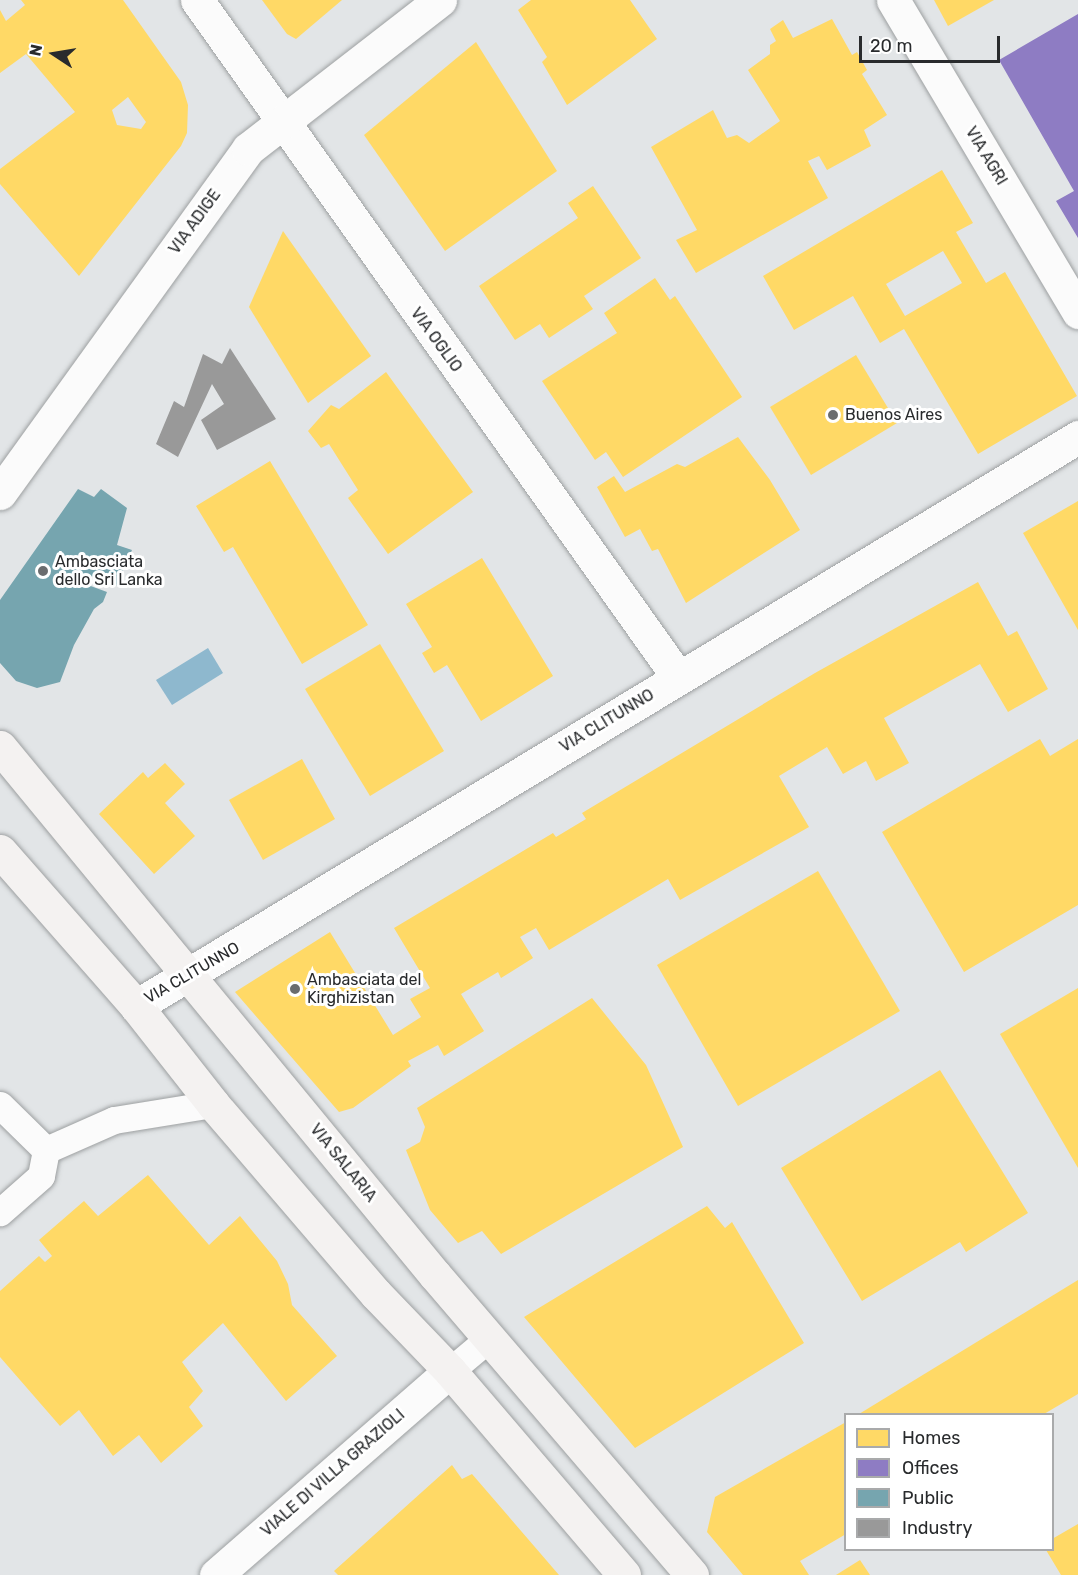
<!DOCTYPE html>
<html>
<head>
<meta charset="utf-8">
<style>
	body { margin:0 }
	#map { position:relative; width:1078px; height:1575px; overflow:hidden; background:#e2e5e7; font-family:Rubik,sans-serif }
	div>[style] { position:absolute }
	.water>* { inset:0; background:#8eb8ce }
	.homes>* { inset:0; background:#ffd966 }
	.offices>* { inset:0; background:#8e7cc3 }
	.public>* { inset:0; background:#76a5af }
	.industry>* { inset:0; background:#999 }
	.roads { filter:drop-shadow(0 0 2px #9da0a1) drop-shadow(0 0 2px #9da0a1) }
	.lane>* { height:27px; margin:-13.5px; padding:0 13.5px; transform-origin:13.5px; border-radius:13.5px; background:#fbfbfb }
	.street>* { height:33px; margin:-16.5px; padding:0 16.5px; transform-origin:16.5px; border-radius:16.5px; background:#fbfbfb }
	.secondary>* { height:33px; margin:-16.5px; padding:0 16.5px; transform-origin:16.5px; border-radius:16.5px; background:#f4f2f1 }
	.dots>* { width:16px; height:16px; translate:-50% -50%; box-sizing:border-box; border:3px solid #fff; border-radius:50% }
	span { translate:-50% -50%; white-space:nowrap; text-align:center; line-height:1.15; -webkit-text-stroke:6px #fff; paint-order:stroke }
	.street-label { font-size:16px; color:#292b2d }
	.poi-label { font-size:16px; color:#292b2d }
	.left { translate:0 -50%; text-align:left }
	.legend { position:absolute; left:844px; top:1413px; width:210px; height:138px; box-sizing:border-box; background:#fff; border:2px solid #a9aaab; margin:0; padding:8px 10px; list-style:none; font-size:18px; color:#292b2d }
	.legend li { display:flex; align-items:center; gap:12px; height:30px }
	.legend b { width:30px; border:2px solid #a9aaab }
	.north { position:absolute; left:24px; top:24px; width:60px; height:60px; -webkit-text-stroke:4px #fff; paint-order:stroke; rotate:282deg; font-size:16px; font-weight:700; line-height:24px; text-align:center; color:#292b2d }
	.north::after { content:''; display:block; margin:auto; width:21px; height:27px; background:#292b2d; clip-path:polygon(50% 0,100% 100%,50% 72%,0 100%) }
	.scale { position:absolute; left:859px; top:36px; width:141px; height:27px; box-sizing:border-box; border:3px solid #292b2d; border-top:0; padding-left:8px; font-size:18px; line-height:21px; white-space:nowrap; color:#292b2d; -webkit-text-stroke:4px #fff; paint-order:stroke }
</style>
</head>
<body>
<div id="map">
	<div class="water">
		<div style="clip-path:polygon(208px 648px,223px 673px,172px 705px,156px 680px)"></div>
	</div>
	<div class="homes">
		<div style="clip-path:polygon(evenodd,21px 0,123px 0,181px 82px,188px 105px,187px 133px,181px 146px,79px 276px,0 184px,0 169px,75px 112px,26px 54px,0 73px,0 10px,6px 21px,25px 5px,21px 0,128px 97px,146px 122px,141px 129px,117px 125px,112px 110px,128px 97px)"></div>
		<div style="clip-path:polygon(262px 0,342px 0,296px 39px,287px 34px)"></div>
		<div style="clip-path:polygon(531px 0,630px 0,657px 39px,567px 105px,542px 62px,547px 57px,518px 10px)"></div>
		<div style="clip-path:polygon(934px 0,994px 0,948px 26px)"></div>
		<div style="clip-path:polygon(832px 19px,852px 55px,857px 52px,867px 70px,862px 74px,887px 115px,864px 130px,871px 146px,827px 170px,819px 156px,808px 161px,828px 198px,696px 273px,676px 240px,697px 230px,651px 147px,713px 110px,727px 138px,737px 135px,749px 143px,780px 121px,748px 70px,770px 54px,770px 45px,776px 41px,770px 29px,783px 20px,793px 38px)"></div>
		<div style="clip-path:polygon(476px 42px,557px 171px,445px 251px,364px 135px)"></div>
		<div style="clip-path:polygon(evenodd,942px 170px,973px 223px,956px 232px,986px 283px,1005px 272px,1077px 396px,978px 454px,904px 329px,880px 343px,853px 296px,794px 330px,763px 276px,942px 170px,943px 251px,962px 283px,905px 316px,886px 284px,943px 251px)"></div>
		<div style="clip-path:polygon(593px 186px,641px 258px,584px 296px,593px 309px,549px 338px,540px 324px,515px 340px,479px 286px,578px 218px,568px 203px)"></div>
		<div style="clip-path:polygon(283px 231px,371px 356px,308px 403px,249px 307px)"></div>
		<div style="clip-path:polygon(655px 278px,670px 300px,675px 296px,742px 397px,623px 477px,606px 452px,595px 460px,542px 381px,617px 333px,604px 313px)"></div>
		<div style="clip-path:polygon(856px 355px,897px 423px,811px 475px,770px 407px)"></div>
		<div style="clip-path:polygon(386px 372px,473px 492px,388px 554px,348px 498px,358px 490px,329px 444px,321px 448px,308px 431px,331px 405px,339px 409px)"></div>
		<div style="clip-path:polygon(738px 437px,770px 480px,800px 530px,686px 603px,658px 549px,652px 551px,640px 529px,625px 537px,597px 487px,614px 476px,625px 492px,677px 464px,685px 467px)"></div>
		<div style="clip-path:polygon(270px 461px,368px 625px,302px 664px,233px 547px,224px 552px,196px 506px)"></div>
		<div style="clip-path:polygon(1078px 501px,1078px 630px,1023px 533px)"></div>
		<div style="clip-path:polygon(482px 558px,553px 676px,481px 721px,447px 665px,434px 673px,422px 653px,432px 647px,406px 604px)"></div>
		<div style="clip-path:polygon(978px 582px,1008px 636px,1017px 631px,1048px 689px,1008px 712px,980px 664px,884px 718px,909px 763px,876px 781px,866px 761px,843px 774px,827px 747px,779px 776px,809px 827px,680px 900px,668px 879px,549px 950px,536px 928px,520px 937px,533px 958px,501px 978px,498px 972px,461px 994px,484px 1031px,444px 1056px,438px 1045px,408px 1061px,411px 1066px,353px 1108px,339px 1112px,235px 992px,330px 932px,393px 1035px,421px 1017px,410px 999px,430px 988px,394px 928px,553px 833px,556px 837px,586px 819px,582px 813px,815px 673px)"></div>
		<div style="clip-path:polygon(380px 644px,444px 751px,370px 796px,305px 689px)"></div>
		<div style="clip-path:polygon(1040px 739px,1050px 756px,1078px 739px,1078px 905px,964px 972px,882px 832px)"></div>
		<div style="clip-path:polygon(302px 759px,335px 819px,263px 860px,229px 800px)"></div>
		<div style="clip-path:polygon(165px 763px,185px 784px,165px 803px,195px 836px,154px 874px,99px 814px,143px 772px,148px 778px)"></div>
		<div style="clip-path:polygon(818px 871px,900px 1011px,738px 1106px,657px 965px)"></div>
		<div style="clip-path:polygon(1078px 988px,1078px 1168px,1000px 1034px)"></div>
		<div style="clip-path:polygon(592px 998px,646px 1065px,683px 1147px,501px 1254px,482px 1231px,458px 1243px,430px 1210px,406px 1150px,420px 1142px,425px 1127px,417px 1108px)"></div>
		<div style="clip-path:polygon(940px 1070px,1028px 1213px,966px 1252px,960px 1242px,862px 1301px,781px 1168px)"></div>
		<div style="clip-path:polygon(148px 1175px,209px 1245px,240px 1216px,277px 1261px,288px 1284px,292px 1305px,337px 1356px,286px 1401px,223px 1323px,182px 1362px,203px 1391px,189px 1407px,203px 1426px,161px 1463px,139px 1435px,113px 1456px,79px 1410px,60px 1426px,0 1357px,0 1291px,39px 1256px,45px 1262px,52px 1256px,39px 1240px,84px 1201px,98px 1216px)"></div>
		<div style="clip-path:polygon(707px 1206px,725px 1228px,732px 1222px,804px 1343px,635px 1448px,524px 1317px)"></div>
		<div style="clip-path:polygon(1078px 1280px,1078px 1394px,1044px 1414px,859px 1414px)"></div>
		<div style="clip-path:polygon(846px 1422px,846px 1534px,800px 1561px,809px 1575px,743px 1575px,707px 1532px,715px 1497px)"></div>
		<div style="clip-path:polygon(452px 1465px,462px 1479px,472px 1474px,559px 1575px,338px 1575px,334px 1571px)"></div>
		<div style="clip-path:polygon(1078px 1524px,1078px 1575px,1061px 1575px,1046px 1550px,1052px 1550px,1052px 1539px)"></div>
		<div style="clip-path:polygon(860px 1560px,870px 1575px,836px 1575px)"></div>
	</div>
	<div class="offices">
		<div style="clip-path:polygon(1078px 14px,1078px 238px,1056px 201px,1074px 191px,999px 60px)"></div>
	</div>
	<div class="public">
		<div style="clip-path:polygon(78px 489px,94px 497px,101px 489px,127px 508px,117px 545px,132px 550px,116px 586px,94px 574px,88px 585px,107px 592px,103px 602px,94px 609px,74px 645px,60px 682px,37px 688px,16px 681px,0 663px,0 600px)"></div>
	</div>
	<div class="industry">
		<div style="clip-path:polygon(230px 348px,276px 419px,217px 450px,201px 420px,224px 404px,212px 384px,178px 457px,156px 444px,174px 401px,184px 407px,203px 354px,222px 364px)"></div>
	</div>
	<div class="roads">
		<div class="lane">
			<div style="left:0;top:1105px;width:64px;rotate:44.4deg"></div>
			<div style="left:46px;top:1150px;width:26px;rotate:101deg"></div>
			<div style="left:41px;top:1176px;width:55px;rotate:138.7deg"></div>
			<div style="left:46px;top:1150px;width:74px;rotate:-23.8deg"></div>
			<div style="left:114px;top:1120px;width:100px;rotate:-9.2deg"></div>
			<div style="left:450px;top:1371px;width:50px;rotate:-40.1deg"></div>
		</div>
		<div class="street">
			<div style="left:197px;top:0;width:830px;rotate:54.61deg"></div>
			<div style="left:893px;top:0;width:363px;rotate:59.3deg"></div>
			<div style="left:0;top:493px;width:424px;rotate:-54.2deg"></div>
			<div style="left:248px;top:149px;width:243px;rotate:-37.8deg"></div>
			<div style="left:136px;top:1006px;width:1101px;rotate:-31.13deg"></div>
			<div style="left:216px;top:1575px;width:310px;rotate:-41.1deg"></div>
		</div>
		<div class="secondary">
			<div style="left:0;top:747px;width:684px;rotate:50.52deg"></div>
			<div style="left:435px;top:1275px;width:395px;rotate:49.4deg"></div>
			<div style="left:0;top:851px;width:206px;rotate:48.7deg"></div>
			<div style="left:136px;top:1006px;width:125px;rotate:51.8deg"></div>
			<div style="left:213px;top:1104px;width:250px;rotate:49.4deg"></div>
			<div style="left:376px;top:1294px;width:107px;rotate:46.1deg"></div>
			<div style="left:450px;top:1371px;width:268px;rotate:49.5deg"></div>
		</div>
	</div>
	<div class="dots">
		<div style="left:833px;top:415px;background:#6a6c6e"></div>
		<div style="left:43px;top:571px;background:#6a6c6e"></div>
		<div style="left:295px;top:989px;background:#6a6c6e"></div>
	</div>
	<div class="street-label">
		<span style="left:986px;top:156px;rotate:59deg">VIA AGRI</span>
		<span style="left:195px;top:222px;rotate:-54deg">VIA ADIGE</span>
		<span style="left:436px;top:340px;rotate:54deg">VIA OGLIO</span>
		<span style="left:607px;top:721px;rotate:-31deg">VIA CLITUNNO</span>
		<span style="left:192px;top:973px;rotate:-30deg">VIA CLITUNNO</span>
		<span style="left:343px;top:1163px;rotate:51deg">VIA SALARIA</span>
		<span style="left:333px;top:1473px;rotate:-41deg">VIALE DI VILLA GRAZIOLI</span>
	</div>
	<div class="poi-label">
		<span class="left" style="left:845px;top:415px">Buenos Aires</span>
		<span class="left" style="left:55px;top:571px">Ambasciata<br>dello Sri Lanka</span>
		<span class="left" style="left:307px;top:989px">Ambasciata del<br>Kirghizistan</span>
	</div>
	<ul class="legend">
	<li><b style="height:16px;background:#ffd966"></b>Homes</li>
	<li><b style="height:16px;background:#8e7cc3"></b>Offices</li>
	<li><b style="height:16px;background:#76a5af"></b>Public</li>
	<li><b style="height:16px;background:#999"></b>Industry</li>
	</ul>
	<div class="north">N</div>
	<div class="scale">20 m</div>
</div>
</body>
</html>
